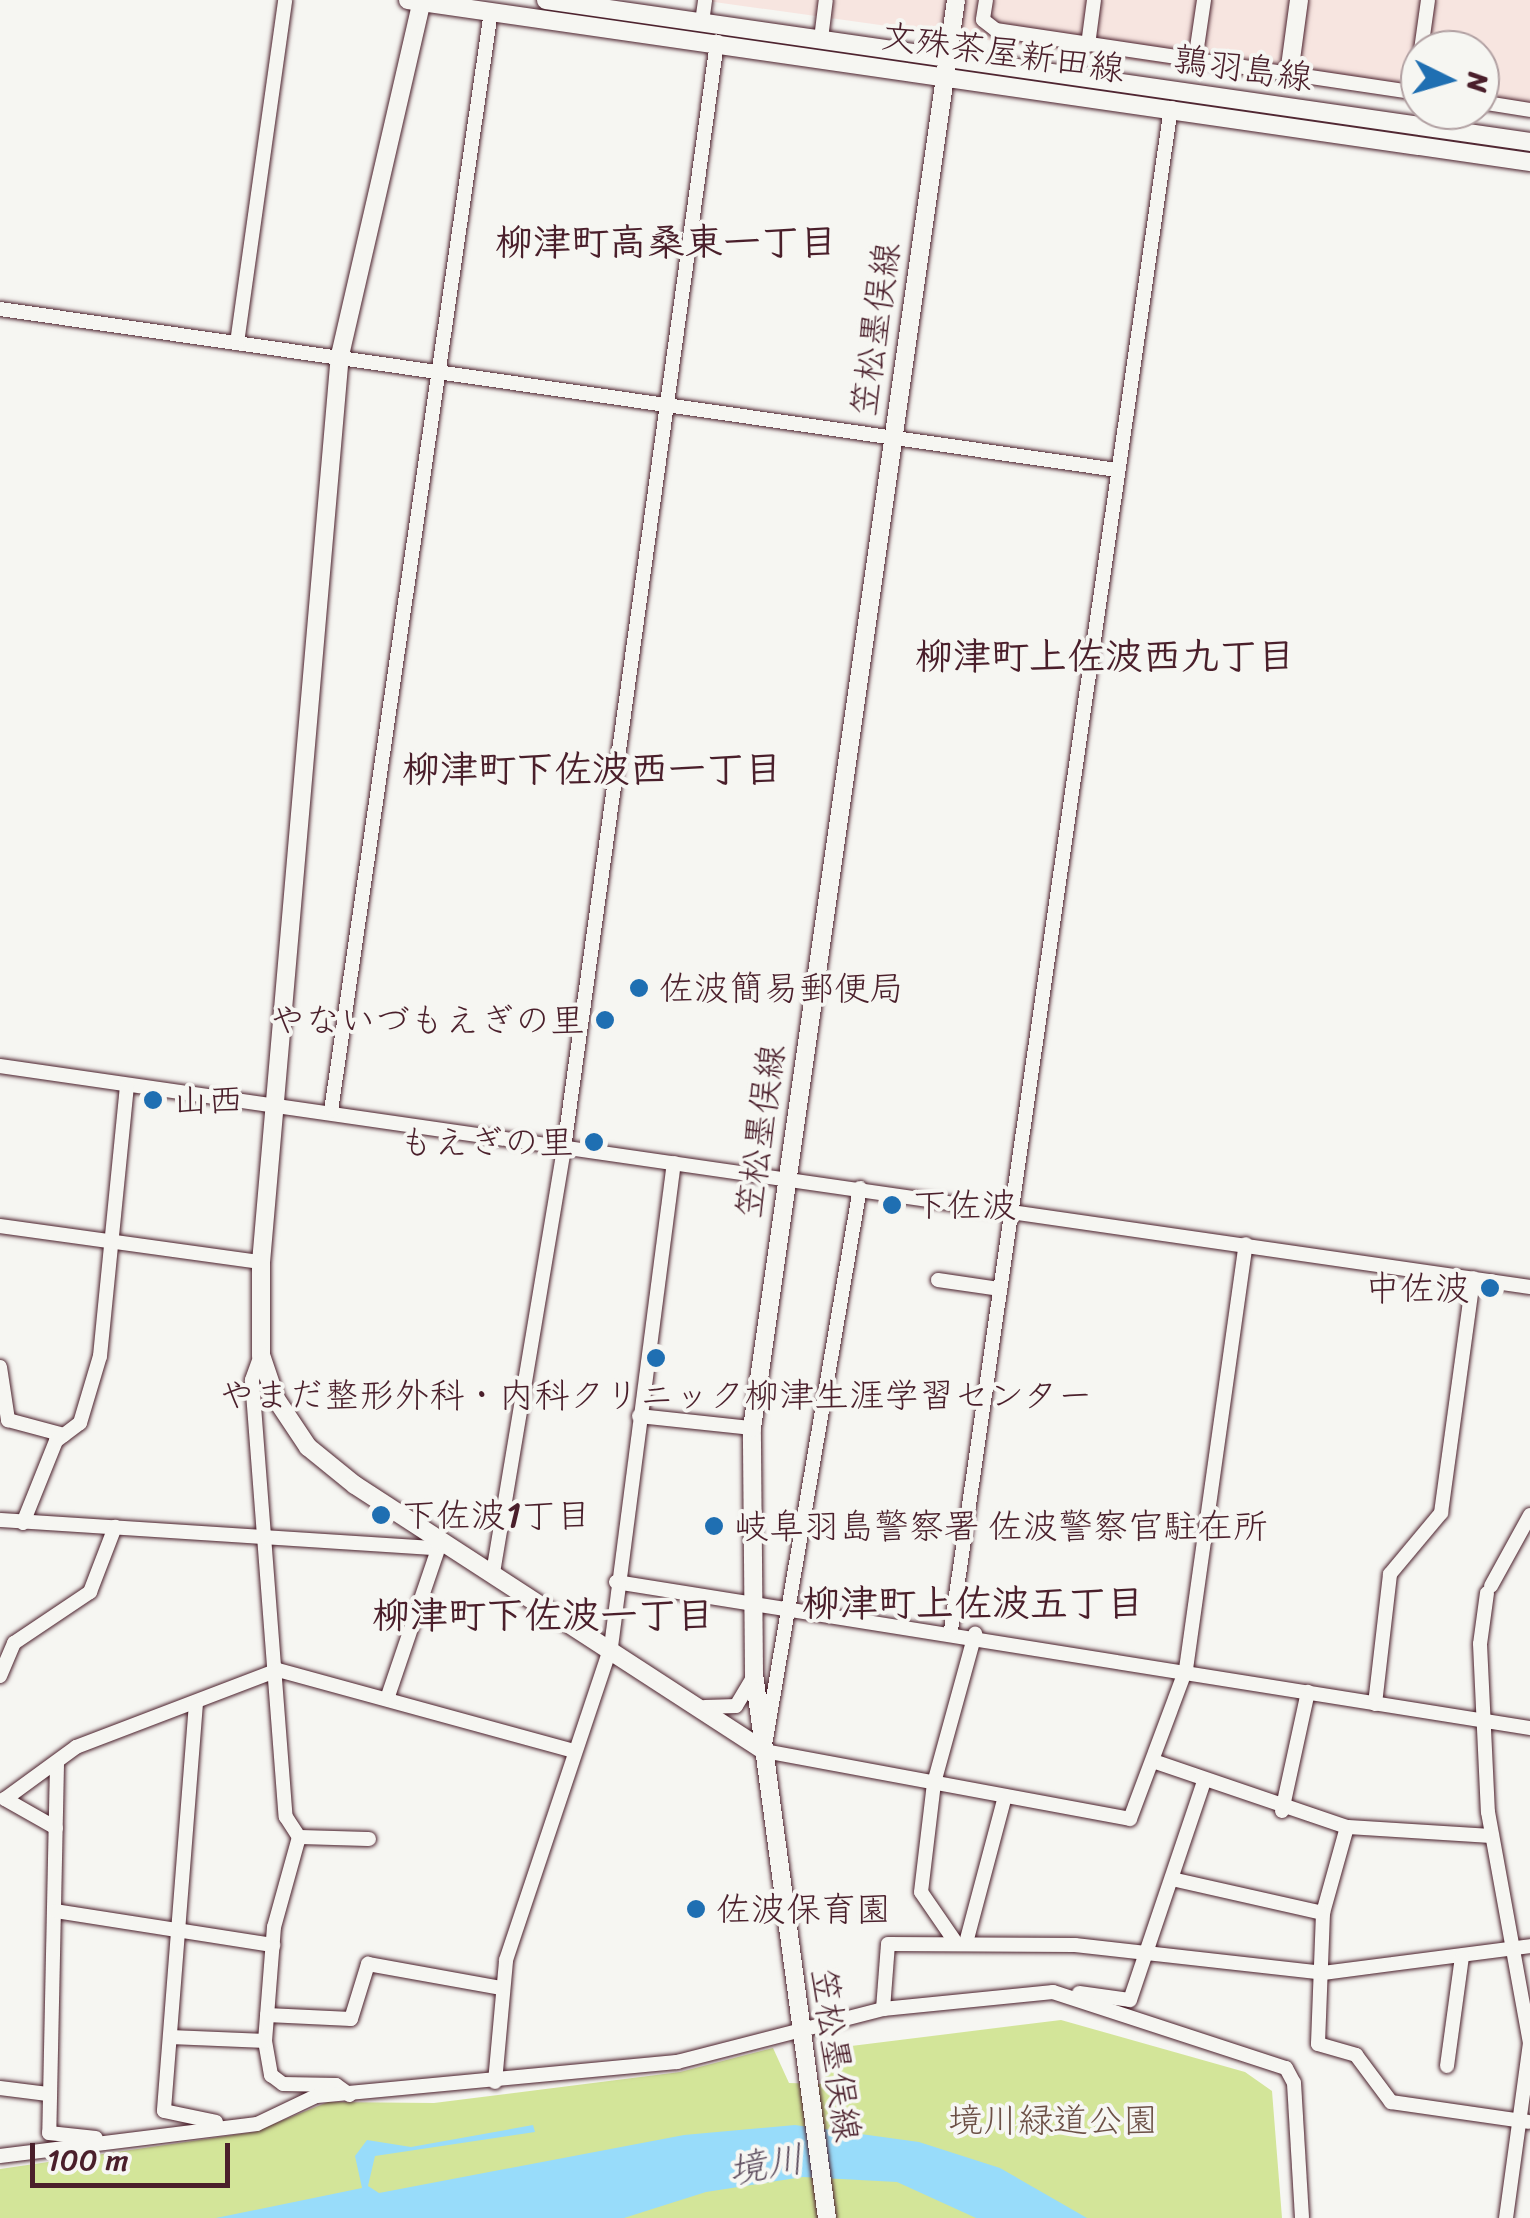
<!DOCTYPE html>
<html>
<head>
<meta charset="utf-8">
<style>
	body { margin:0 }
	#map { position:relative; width:1530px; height:2218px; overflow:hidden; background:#f6f6f2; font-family:Sriracha,"Klee One",sans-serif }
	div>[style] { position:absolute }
	.built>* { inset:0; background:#f7e5e0 }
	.green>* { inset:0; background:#d3e599 }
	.water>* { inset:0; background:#98dcfa }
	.roads { filter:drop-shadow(0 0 2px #4a1f2b) drop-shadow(0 0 2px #4a1f2b) }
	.street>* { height:14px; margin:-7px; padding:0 7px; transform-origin:7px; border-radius:7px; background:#f6f6f2 }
	.secondary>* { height:18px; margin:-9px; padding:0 9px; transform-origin:9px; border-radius:9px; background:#f6f6f2 }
	.dots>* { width:28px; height:28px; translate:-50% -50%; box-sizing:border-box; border:5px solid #f6f6f2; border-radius:50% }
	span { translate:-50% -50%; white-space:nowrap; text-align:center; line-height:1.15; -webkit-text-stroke:8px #f6f6f2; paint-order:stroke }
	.street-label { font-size:35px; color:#4a1f2b }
	.poi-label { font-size:35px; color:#4a1f2b }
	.left { translate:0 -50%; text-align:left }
	.right { translate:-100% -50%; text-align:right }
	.park-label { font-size:35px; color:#6c5046 }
	.neighbourhood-label { font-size:38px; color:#4a1f2b; font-weight:700 }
	.water-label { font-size:38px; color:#5e4e5f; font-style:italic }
	.north { position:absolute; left:1400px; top:30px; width:100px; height:100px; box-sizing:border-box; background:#f6f6f2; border:2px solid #b1a0a2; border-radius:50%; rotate:95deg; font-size:28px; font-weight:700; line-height:40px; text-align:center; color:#4a1f2b }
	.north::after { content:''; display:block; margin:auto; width:35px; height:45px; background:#1f6fb2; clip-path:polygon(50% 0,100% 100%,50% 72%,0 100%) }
	.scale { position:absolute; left:30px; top:2143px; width:200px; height:45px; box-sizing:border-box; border:5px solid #4a1f2b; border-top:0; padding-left:12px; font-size:30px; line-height:35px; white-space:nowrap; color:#4a1f2b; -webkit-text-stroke:8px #f6f6f2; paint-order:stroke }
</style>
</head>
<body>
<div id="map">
	<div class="built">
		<div style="clip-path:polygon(700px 0,1530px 0,1530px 115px,1480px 108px,1480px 50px,1420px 50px,1420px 100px)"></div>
	</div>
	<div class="green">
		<div style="clip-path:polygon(1061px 2020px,1245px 2072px,1272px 2091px,1282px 2218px,0 2218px,0 2169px,254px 2132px,328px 2102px,434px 2103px,680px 2072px,773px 2048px,789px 2083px,825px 2084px,827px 2049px)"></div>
	</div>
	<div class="water">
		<div style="clip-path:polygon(533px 2125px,535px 2132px,375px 2156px,368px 2186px,379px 2193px,684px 2135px,795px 2125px,919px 2142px,1000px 2168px,1087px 2218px,976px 2218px,897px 2182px,803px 2177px,706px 2192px,624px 2218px,216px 2218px,362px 2188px,355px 2156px,367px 2140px,411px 2147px)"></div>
	</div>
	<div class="roads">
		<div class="street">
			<div style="left:986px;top:0;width:20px;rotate:99deg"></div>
			<div style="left:983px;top:20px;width:16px;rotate:38deg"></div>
			<div style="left:996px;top:30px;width:429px;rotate:8.5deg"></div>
			<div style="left:703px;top:15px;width:15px;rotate:-82deg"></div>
			<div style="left:821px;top:39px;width:39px;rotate:-83deg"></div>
			<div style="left:1088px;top:45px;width:45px;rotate:-82.4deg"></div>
			<div style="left:1421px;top:50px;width:50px;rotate:-82deg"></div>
			<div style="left:1195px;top:61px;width:62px;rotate:-81.6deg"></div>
			<div style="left:1415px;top:92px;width:36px;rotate:-82deg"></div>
			<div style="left:1480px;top:102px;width:51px;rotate:9.1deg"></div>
			<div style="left:0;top:309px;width:1129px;rotate:8.2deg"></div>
			<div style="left:237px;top:343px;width:346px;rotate:-82deg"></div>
			<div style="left:0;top:1066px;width:1546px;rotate:8.22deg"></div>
			<div style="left:331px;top:1111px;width:1112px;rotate:-81.72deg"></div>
			<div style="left:860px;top:1188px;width:571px;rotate:99.68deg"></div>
			<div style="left:764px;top:1751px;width:372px;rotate:10.5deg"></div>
			<div style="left:1130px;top:1819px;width:160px;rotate:-69.5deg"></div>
			<div style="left:1186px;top:1669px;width:429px;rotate:-82deg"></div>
			<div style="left:0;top:1226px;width:263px;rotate:7.9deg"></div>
			<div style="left:938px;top:1280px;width:63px;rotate:8.3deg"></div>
			<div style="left:261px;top:1355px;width:27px;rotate:110deg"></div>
			<div style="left:252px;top:1380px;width:438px;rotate:85.6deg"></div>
			<div style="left:286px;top:1817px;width:24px;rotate:57deg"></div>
			<div style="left:299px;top:1837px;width:93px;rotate:105.5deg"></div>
			<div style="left:274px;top:1927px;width:114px;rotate:94.5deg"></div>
			<div style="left:265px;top:2041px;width:35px;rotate:80deg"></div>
			<div style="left:271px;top:2075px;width:15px;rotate:37deg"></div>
			<div style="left:283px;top:2084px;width:53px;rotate:1.1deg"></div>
			<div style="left:336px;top:2085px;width:17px;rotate:36deg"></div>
			<div style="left:0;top:1367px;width:54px;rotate:81.4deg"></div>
			<div style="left:8px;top:1420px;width:58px;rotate:15deg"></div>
			<div style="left:639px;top:1416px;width:114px;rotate:6.1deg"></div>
			<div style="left:0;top:1520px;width:438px;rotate:3.7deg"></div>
			<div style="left:23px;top:1523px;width:88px;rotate:-68.1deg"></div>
			<div style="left:56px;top:1441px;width:30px;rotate:-37deg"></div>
			<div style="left:80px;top:1423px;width:70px;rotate:-73.4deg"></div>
			<div style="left:100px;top:1356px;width:272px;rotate:-84.3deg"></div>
			<div style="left:493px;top:1573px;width:431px;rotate:-80.5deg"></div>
			<div style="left:564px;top:1148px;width:1117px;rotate:-82.12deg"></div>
			<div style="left:616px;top:1582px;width:926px;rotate:9.08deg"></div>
			<div style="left:1491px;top:1586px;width:81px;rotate:-61.2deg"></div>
			<div style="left:1487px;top:1593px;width:51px;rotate:97.8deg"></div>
			<div style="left:1480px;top:1644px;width:168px;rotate:87.3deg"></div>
			<div style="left:1488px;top:1812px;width:235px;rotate:79.7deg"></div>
			<div style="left:1530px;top:2043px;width:177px;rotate:97.8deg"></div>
			<div style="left:951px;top:1630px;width:1538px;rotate:-81.78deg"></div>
			<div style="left:0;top:1676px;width:36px;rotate:-67deg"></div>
			<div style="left:14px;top:1643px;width:92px;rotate:-33.9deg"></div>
			<div style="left:90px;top:1592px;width:70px;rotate:-69deg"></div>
			<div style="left:387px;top:1699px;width:165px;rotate:-71.2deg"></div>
			<div style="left:196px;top:1703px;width:409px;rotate:94.5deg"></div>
			<div style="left:164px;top:2111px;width:53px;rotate:11.9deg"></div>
			<div style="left:1375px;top:1704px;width:131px;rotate:-83.4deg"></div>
			<div style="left:1390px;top:1574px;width:80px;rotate:-50.1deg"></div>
			<div style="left:1441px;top:1513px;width:237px;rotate:-82.2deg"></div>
			<div style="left:705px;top:1707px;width:31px;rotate:-2deg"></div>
			<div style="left:736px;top:1706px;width:31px;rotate:-59deg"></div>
			<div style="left:1156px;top:1762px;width:202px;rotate:18.8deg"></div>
			<div style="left:57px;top:1764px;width:369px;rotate:91.2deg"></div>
			<div style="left:49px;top:2133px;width:47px;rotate:6.1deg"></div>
			<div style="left:1282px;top:1811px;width:122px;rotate:-77.7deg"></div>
			<div style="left:56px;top:1828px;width:59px;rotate:-150.4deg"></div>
			<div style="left:5px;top:1799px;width:88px;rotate:-36.2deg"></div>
			<div style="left:76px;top:1747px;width:216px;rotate:-20.9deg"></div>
			<div style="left:278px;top:1670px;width:303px;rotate:15.3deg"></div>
			<div style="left:1492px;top:1836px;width:145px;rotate:-176.4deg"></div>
			<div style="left:1347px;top:1827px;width:89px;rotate:105.6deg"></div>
			<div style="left:1323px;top:1913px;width:131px;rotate:92.2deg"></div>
			<div style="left:1318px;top:2044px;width:40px;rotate:16deg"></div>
			<div style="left:1356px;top:2055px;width:59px;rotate:53.3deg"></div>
			<div style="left:1391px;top:2102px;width:139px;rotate:8.2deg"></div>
			<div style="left:299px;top:1837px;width:70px;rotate:1.6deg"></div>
			<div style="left:1172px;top:1879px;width:155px;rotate:12.7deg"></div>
			<div style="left:55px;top:1911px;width:221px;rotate:8.9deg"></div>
			<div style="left:967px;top:1939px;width:148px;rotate:-75.1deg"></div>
			<div style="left:954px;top:1940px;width:58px;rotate:-124.5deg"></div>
			<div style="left:921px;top:1892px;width:110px;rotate:-83.2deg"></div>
			<div style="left:934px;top:1783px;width:155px;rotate:-74.6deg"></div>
			<div style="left:1079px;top:1993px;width:51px;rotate:7.8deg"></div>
			<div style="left:1130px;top:2000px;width:230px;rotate:-71.3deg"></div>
			<div style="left:883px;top:2009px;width:65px;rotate:-85.6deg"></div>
			<div style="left:888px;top:1944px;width:187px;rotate:0.3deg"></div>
			<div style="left:1075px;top:1945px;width:250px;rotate:6.4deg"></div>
			<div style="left:1323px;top:1973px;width:209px;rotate:-7.4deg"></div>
			<div style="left:267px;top:2015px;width:84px;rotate:2.7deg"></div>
			<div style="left:351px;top:2019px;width:58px;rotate:-72.8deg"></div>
			<div style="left:368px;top:1964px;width:136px;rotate:10.2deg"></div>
			<div style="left:171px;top:2037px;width:94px;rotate:2.4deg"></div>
			<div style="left:1447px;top:2066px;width:111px;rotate:-82.2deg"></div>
			<div style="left:495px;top:2082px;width:122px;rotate:-84.8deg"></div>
			<div style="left:506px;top:1960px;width:330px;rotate:-71.5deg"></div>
			<div style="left:611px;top:1647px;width:488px;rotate:-82.6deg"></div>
			<div style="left:0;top:2088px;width:48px;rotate:7.1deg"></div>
			<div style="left:0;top:2156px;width:259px;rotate:-7.1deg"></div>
			<div style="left:257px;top:2124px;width:65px;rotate:-25.4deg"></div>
			<div style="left:316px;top:2096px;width:363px;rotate:-5.4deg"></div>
			<div style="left:677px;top:2062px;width:213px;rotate:-14.4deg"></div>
			<div style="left:883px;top:2009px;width:171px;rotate:-5.7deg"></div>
			<div style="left:1053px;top:1992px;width:245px;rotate:18.1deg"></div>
			<div style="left:1286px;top:2068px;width:17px;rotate:62deg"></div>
			<div style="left:1294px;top:2083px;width:135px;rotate:86.6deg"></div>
		</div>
		<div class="secondary">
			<div style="left:408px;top:0;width:1134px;rotate:8.22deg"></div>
			<div style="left:422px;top:0;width:363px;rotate:103deg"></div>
			<div style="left:340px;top:354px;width:911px;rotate:94.97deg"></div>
			<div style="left:261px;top:1262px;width:93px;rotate:90deg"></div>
			<div style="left:261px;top:1355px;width:46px;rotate:71.2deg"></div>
			<div style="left:276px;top:1399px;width:58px;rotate:56.3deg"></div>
			<div style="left:308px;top:1447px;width:60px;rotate:39deg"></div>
			<div style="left:355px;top:1485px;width:488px;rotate:33deg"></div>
			<div style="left:546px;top:0;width:994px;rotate:8.21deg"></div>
			<div style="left:1289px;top:74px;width:75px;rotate:-82.3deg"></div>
			<div style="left:827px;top:2218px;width:549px;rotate:-97.64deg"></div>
			<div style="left:754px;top:1674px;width:246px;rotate:-90.5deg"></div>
			<div style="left:752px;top:1428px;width:1442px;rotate:-81.87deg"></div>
		</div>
	</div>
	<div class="dots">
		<div style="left:639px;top:988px;background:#1f6fb2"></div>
		<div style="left:605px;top:1020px;background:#1f6fb2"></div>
		<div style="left:153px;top:1100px;background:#1f6fb2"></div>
		<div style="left:594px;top:1142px;background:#1f6fb2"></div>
		<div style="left:892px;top:1205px;background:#1f6fb2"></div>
		<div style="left:1490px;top:1288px;background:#1f6fb2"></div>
		<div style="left:656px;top:1358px;background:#1f6fb2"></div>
		<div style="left:381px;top:1515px;background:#1f6fb2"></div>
		<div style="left:714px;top:1526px;background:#1f6fb2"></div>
		<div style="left:696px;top:1909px;background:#1f6fb2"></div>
	</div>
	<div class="street-label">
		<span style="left:1003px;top:52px;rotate:8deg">文殊茶屋新田線</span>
		<span style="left:1243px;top:68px;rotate:8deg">鶉羽島線</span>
		<span style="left:875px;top:329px;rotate:-82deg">笠松墨俣線</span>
		<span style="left:760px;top:1131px;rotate:-82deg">笠松墨俣線</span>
		<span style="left:836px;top:2055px;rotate:82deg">笠松墨俣線</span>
	</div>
	<div class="poi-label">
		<span class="left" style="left:659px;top:988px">佐波簡易郵便局</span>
		<span class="right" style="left:585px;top:1020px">やないづもえぎの里</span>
		<span class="left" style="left:173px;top:1100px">山西</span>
		<span class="right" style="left:574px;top:1142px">もえぎの里</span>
		<span class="left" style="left:912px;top:1205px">下佐波</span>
		<span class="right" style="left:1470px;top:1288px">中佐波</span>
		<span style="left:656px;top:1395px">やまだ整形外科・内科クリニック柳津生涯学習センター</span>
		<span class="left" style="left:401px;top:1515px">下佐波1丁目</span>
		<span class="left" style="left:734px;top:1526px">岐阜羽島警察署 佐波警察官駐在所</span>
		<span class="left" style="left:716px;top:1909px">佐波保育園</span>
	</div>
	<div class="park-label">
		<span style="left:1053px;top:2120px">境川緑道公園</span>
	</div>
	<div class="neighbourhood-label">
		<span style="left:666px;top:243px">柳津町高桑東一丁目</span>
		<span style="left:1105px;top:657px">柳津町上佐波西九丁目</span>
		<span style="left:592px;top:770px">柳津町下佐波西一丁目</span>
		<span style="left:973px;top:1604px">柳津町上佐波五丁目</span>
		<span style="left:543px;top:1616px">柳津町下佐波一丁目</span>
	</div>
	<div class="water-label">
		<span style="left:766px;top:2165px;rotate:-10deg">境川</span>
	</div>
	<div class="north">N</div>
	<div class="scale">100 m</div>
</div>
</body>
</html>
